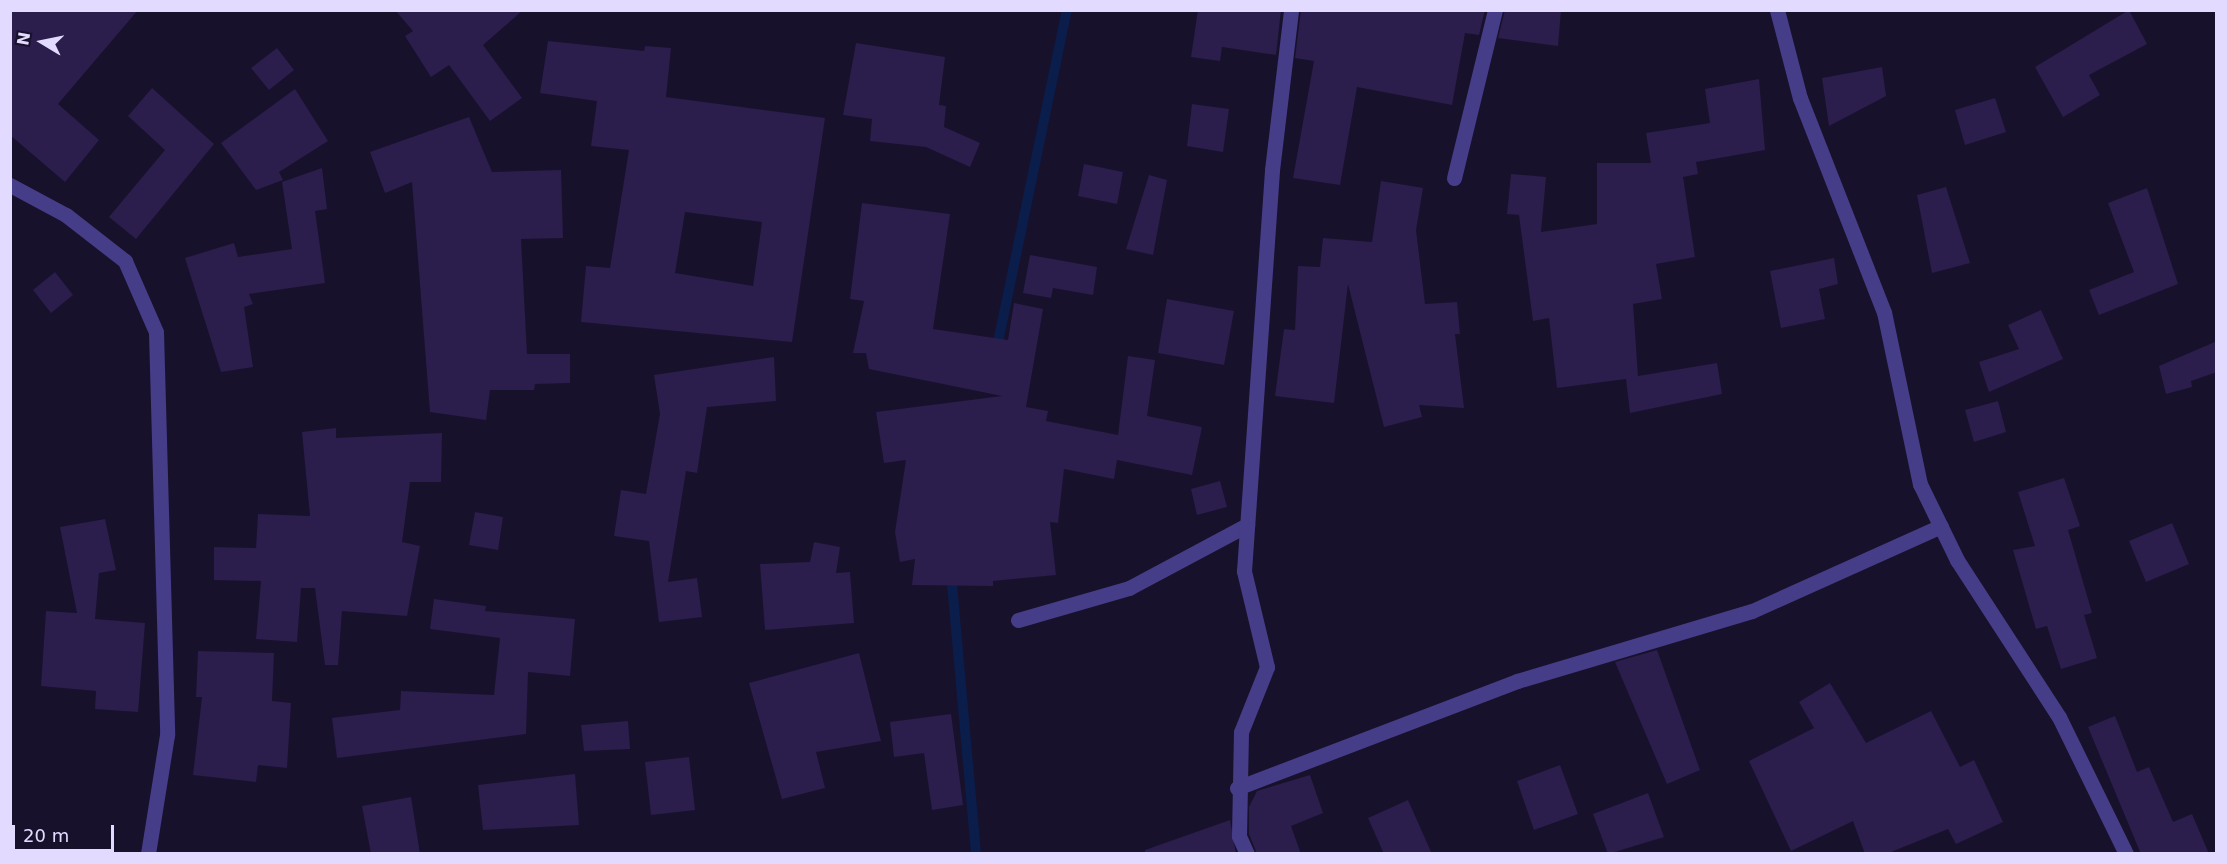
<!DOCTYPE html>
<html>
<head>
<meta charset="utf-8">
<style>
	body { margin:0 }
	#map { position:relative; width:2227px; height:864px; overflow:hidden; background:#18112b; font-family:"DejaVu Sans",sans-serif }
	div>[style] { position:absolute }
	.stream>* { height:10px; margin:-5px; padding:0 5px; transform-origin:5px; border-radius:5px; background:#0b1d4a }
	.building>* { inset:0; background:#2b1d4c }
	.minor>* { height:15px; margin:-7.5px; padding:0 7.5px; transform-origin:7.5px; border-radius:7.5px; background:#463d89 }
	span { translate:-50% -50%; white-space:nowrap; text-align:center; line-height:1.15; -webkit-text-stroke:5px #18112b; paint-order:stroke }
	.frame { position:absolute; inset:0; border:12px solid #e2dbff; pointer-events:none }
	.north { position:absolute; left:12px; top:12px; width:60px; height:60px; -webkit-text-stroke:4px #18112b; paint-order:stroke; rotate:280deg; font-size:16px; font-weight:700; line-height:24px; text-align:center; color:#e2dbff }
	.north::after { content:''; display:block; margin:auto; width:21px; height:27px; background:#e2dbff; clip-path:polygon(50% 0,100% 100%,50% 72%,0 100%) }
	.scale { position:absolute; left:12px; top:825px; width:102px; height:27px; box-sizing:border-box; border:3px solid #e2dbff; border-top:0; padding-left:8px; font-size:18px; line-height:21px; white-space:nowrap; color:#e2dbff; -webkit-text-stroke:4px #18112b; paint-order:stroke }
</style>
</head>
<body>
<div id="map">
	<div class="stream">
		<div style="left:996px;top:352px;width:349px;rotate:-78.3deg"></div>
		<div style="left:951px;top:573px;width:282px;rotate:84.9deg"></div>
	</div>
	<div class="building">
		<div style="clip-path:polygon(10px 10px,138px 10px,58px 104px,99px 140px,65px 182px,10px 135px)"></div>
		<div style="clip-path:polygon(395px 10px,523px 10px,483px 45px,522px 98px,490px 121px,449px 65px,431px 77px,405px 36px,413px 31px)"></div>
		<div style="clip-path:polygon(1198px 10px,1281px 10px,1276px 55px,1222px 47px,1220px 61px,1191px 57px)"></div>
		<div style="clip-path:polygon(1301px 10px,1485px 10px,1479px 35px,1465px 33px,1452px 105px,1357px 87px,1340px 185px,1293px 178px,1314px 61px,1295px 58px)"></div>
		<div style="clip-path:polygon(1505px 10px,1561px 10px,1558px 46px,1498px 38px)"></div>
		<div style="clip-path:polygon(2129px 10px,2147px 44px,2089px 75px,2100px 95px,2063px 117px,2035px 67px)"></div>
		<div style="clip-path:polygon(evenodd,548px 41px,644px 51px,645px 46px,671px 48px,666px 97px,825px 118px,792px 342px,581px 322px,586px 266px,610px 268px,629px 150px,591px 146px,597px 101px,540px 93px,548px 41px,685px 212px,762px 222px,753px 286px,675px 273px,685px 212px)"></div>
		<div style="clip-path:polygon(856px 43px,945px 57px,939px 105px,946px 106px,944px 127px,980px 143px,970px 167px,926px 147px,870px 141px,872px 119px,843px 115px)"></div>
		<div style="clip-path:polygon(277px 48px,294px 70px,269px 90px,251px 68px)"></div>
		<div style="clip-path:polygon(1882px 67px,1886px 96px,1829px 126px,1822px 78px)"></div>
		<div style="clip-path:polygon(1759px 79px,1765px 150px,1696px 162px,1698px 174px,1683px 177px,1695px 257px,1656px 264px,1662px 299px,1633px 304px,1638px 376px,1717px 363px,1722px 394px,1630px 413px,1626px 379px,1557px 388px,1549px 318px,1533px 321px,1519px 215px,1507px 214px,1511px 174px,1546px 177px,1541px 232px,1597px 224px,1597px 163px,1651px 163px,1646px 133px,1710px 123px,1705px 89px)"></div>
		<div style="clip-path:polygon(152px 88px,214px 144px,136px 239px,109px 217px,165px 150px,128px 116px)"></div>
		<div style="clip-path:polygon(295px 89px,328px 141px,279px 172px,283px 180px,256px 190px,221px 143px)"></div>
		<div style="clip-path:polygon(1995px 98px,2006px 132px,1965px 145px,1955px 110px)"></div>
		<div style="clip-path:polygon(1192px 104px,1229px 109px,1223px 152px,1187px 146px)"></div>
		<div style="clip-path:polygon(469px 117px,492px 172px,561px 170px,563px 238px,521px 239px,527px 354px,570px 354px,570px 383px,535px 384px,534px 390px,490px 390px,486px 420px,430px 412px,412px 182px,385px 193px,370px 152px)"></div>
		<div style="clip-path:polygon(1084px 164px,1123px 172px,1117px 204px,1078px 196px)"></div>
		<div style="clip-path:polygon(322px 168px,327px 209px,315px 211px,325px 283px,249px 294px,253px 304px,244px 307px,253px 367px,221px 372px,185px 258px,234px 243px,238px 257px,292px 249px,282px 182px)"></div>
		<div style="clip-path:polygon(1149px 175px,1167px 180px,1153px 255px,1126px 249px)"></div>
		<div style="clip-path:polygon(1381px 181px,1423px 188px,1416px 230px,1425px 304px,1457px 302px,1460px 334px,1455px 334px,1464px 408px,1419px 405px,1422px 417px,1384px 427px,1348px 284px,1334px 403px,1275px 396px,1284px 329px,1295px 330px,1298px 266px,1320px 267px,1323px 238px,1372px 242px)"></div>
		<div style="clip-path:polygon(1946px 187px,1970px 263px,1932px 273px,1917px 195px)"></div>
		<div style="clip-path:polygon(2147px 188px,2178px 284px,2099px 315px,2089px 290px,2134px 272px,2108px 203px)"></div>
		<div style="clip-path:polygon(862px 203px,950px 214px,933px 329px,1008px 340px,1014px 303px,1043px 309px,1026px 407px,1048px 411px,1046px 421px,1118px 435px,1128px 356px,1155px 360px,1147px 416px,1202px 427px,1192px 475px,1117px 460px,1114px 479px,1064px 469px,1058px 523px,1050px 522px,1056px 575px,993px 581px,993px 586px,912px 585px,915px 559px,900px 562px,895px 532px,906px 460px,884px 463px,876px 412px,1002px 396px,869px 369px,866px 353px,853px 353px,864px 301px,850px 299px)"></div>
		<div style="clip-path:polygon(1030px 255px,1097px 267px,1093px 295px,1053px 288px,1051px 298px,1023px 293px)"></div>
		<div style="clip-path:polygon(1834px 258px,1838px 284px,1819px 289px,1825px 319px,1781px 328px,1770px 271px)"></div>
		<div style="clip-path:polygon(55px 272px,73px 295px,51px 313px,33px 290px)"></div>
		<div style="clip-path:polygon(1167px 299px,1234px 311px,1224px 365px,1158px 353px)"></div>
		<div style="clip-path:polygon(2041px 310px,2063px 359px,1989px 392px,1979px 362px,2019px 349px,2008px 325px)"></div>
		<div style="clip-path:polygon(2217px 341px,2217px 372px,2191px 381px,2192px 387px,2166px 394px,2159px 366px)"></div>
		<div style="clip-path:polygon(774px 357px,776px 401px,707px 407px,697px 473px,686px 471px,668px 582px,697px 578px,702px 617px,659px 622px,649px 541px,614px 536px,621px 490px,646px 494px,660px 414px,654px 375px)"></div>
		<div style="clip-path:polygon(1998px 401px,2006px 432px,1974px 442px,1965px 410px)"></div>
		<div style="clip-path:polygon(336px 428px,336px 438px,442px 433px,441px 482px,410px 482px,402px 542px,420px 546px,407px 616px,342px 611px,338px 665px,325px 665px,315px 588px,301px 588px,297px 642px,256px 639px,261px 581px,214px 580px,214px 547px,256px 548px,258px 514px,310px 516px,302px 432px)"></div>
		<div style="clip-path:polygon(2064px 478px,2080px 526px,2068px 530px,2092px 613px,2084px 615px,2097px 658px,2061px 669px,2047px 626px,2036px 629px,2013px 550px,2035px 546px,2018px 492px)"></div>
		<div style="clip-path:polygon(1220px 481px,1227px 507px,1197px 515px,1191px 489px)"></div>
		<div style="clip-path:polygon(475px 512px,503px 517px,498px 550px,469px 545px)"></div>
		<div style="clip-path:polygon(105px 519px,116px 570px,99px 573px,95px 619px,145px 623px,138px 712px,95px 709px,96px 691px,41px 686px,46px 611px,77px 613px,60px 527px)"></div>
		<div style="clip-path:polygon(2172px 523px,2189px 564px,2146px 582px,2129px 541px)"></div>
		<div style="clip-path:polygon(814px 542px,840px 547px,836px 573px,850px 572px,854px 623px,765px 630px,760px 564px,810px 562px)"></div>
		<div style="clip-path:polygon(434px 599px,486px 606px,485px 611px,575px 619px,570px 676px,528px 672px,526px 734px,337px 758px,332px 718px,400px 710px,401px 691px,494px 695px,500px 638px,430px 629px)"></div>
		<div style="clip-path:polygon(1657px 650px,1700px 770px,1667px 784px,1615px 662px)"></div>
		<div style="clip-path:polygon(198px 651px,274px 653px,272px 701px,291px 703px,287px 768px,258px 765px,256px 782px,193px 775px,202px 697px,196px 697px)"></div>
		<div style="clip-path:polygon(859px 653px,881px 741px,816px 752px,825px 788px,782px 799px,749px 683px)"></div>
		<div style="clip-path:polygon(1830px 683px,1866px 743px,1931px 711px,1960px 767px,1974px 760px,2003px 822px,1956px 844px,1948px 829px,1886px 854px,1865px 854px,1853px 821px,1791px 851px,1749px 761px,1814px 728px,1799px 702px)"></div>
		<div style="clip-path:polygon(951px 714px,963px 805px,932px 810px,924px 753px,894px 757px,890px 722px)"></div>
		<div style="clip-path:polygon(2115px 716px,2137px 772px,2149px 767px,2173px 822px,2192px 814px,2209px 854px,2141px 854px,2088px 727px)"></div>
		<div style="clip-path:polygon(628px 721px,630px 749px,584px 751px,581px 725px)"></div>
		<div style="clip-path:polygon(689px 757px,695px 810px,651px 815px,645px 762px)"></div>
		<div style="clip-path:polygon(1560px 765px,1578px 814px,1534px 830px,1517px 781px)"></div>
		<div style="clip-path:polygon(575px 774px,579px 825px,483px 830px,478px 785px)"></div>
		<div style="clip-path:polygon(1310px 775px,1323px 813px,1291px 826px,1301px 854px,1257px 854px,1249px 834px,1249px 807px,1257px 791px)"></div>
		<div style="clip-path:polygon(1648px 793px,1664px 837px,1608px 854px,1593px 814px)"></div>
		<div style="clip-path:polygon(411px 797px,420px 854px,371px 854px,362px 806px)"></div>
		<div style="clip-path:polygon(1408px 800px,1432px 854px,1384px 854px,1368px 818px)"></div>
		<div style="clip-path:polygon(1230px 820px,1236px 854px,1145px 854px,1145px 850px)"></div>
	</div>
	<div class="minor">
		<div style="left:1777px;top:10px;width:91px;rotate:75.4deg"></div>
		<div style="left:1800px;top:98px;width:230px;rotate:68.6deg"></div>
		<div style="left:1884px;top:312px;width:176px;rotate:78.2deg"></div>
		<div style="left:1920px;top:484px;width:85px;rotate:64deg"></div>
		<div style="left:1957px;top:560px;width:187px;rotate:57deg"></div>
		<div style="left:2059px;top:717px;width:153px;rotate:63.9deg"></div>
		<div style="left:1454px;top:178px;width:173px;rotate:-76.3deg"></div>
		<div style="left:10px;top:185px;width:64px;rotate:28.2deg"></div>
		<div style="left:66px;top:215px;width:75px;rotate:37.9deg"></div>
		<div style="left:125px;top:261px;width:77px;rotate:66.4deg"></div>
		<div style="left:156px;top:332px;width:403px;rotate:88.4deg"></div>
		<div style="left:167px;top:735px;width:121px;rotate:99.1deg"></div>
		<div style="left:1018px;top:620px;width:116px;rotate:-16.1deg"></div>
		<div style="left:1129px;top:588px;width:134px;rotate:-28.1deg"></div>
		<div style="left:1237px;top:788px;width:300px;rotate:-20.9deg"></div>
		<div style="left:1517px;top:681px;width:245px;rotate:-16.6deg"></div>
		<div style="left:1752px;top:611px;width:207px;rotate:-24.2deg"></div>
		<div style="left:1247px;top:854px;width:20px;rotate:-114deg"></div>
		<div style="left:1239px;top:836px;width:104px;rotate:-88.9deg"></div>
		<div style="left:1241px;top:732px;width:70px;rotate:-68.2deg"></div>
		<div style="left:1267px;top:667px;width:99px;rotate:-103.5deg"></div>
		<div style="left:1244px;top:571px;width:402px;rotate:-86deg"></div>
		<div style="left:1272px;top:170px;width:161px;rotate:-83.2deg"></div>
	</div>
	<div class="frame"></div>
	<div class="north">N</div>
	<div class="scale">20 m</div>
</div>
</body>
</html>
